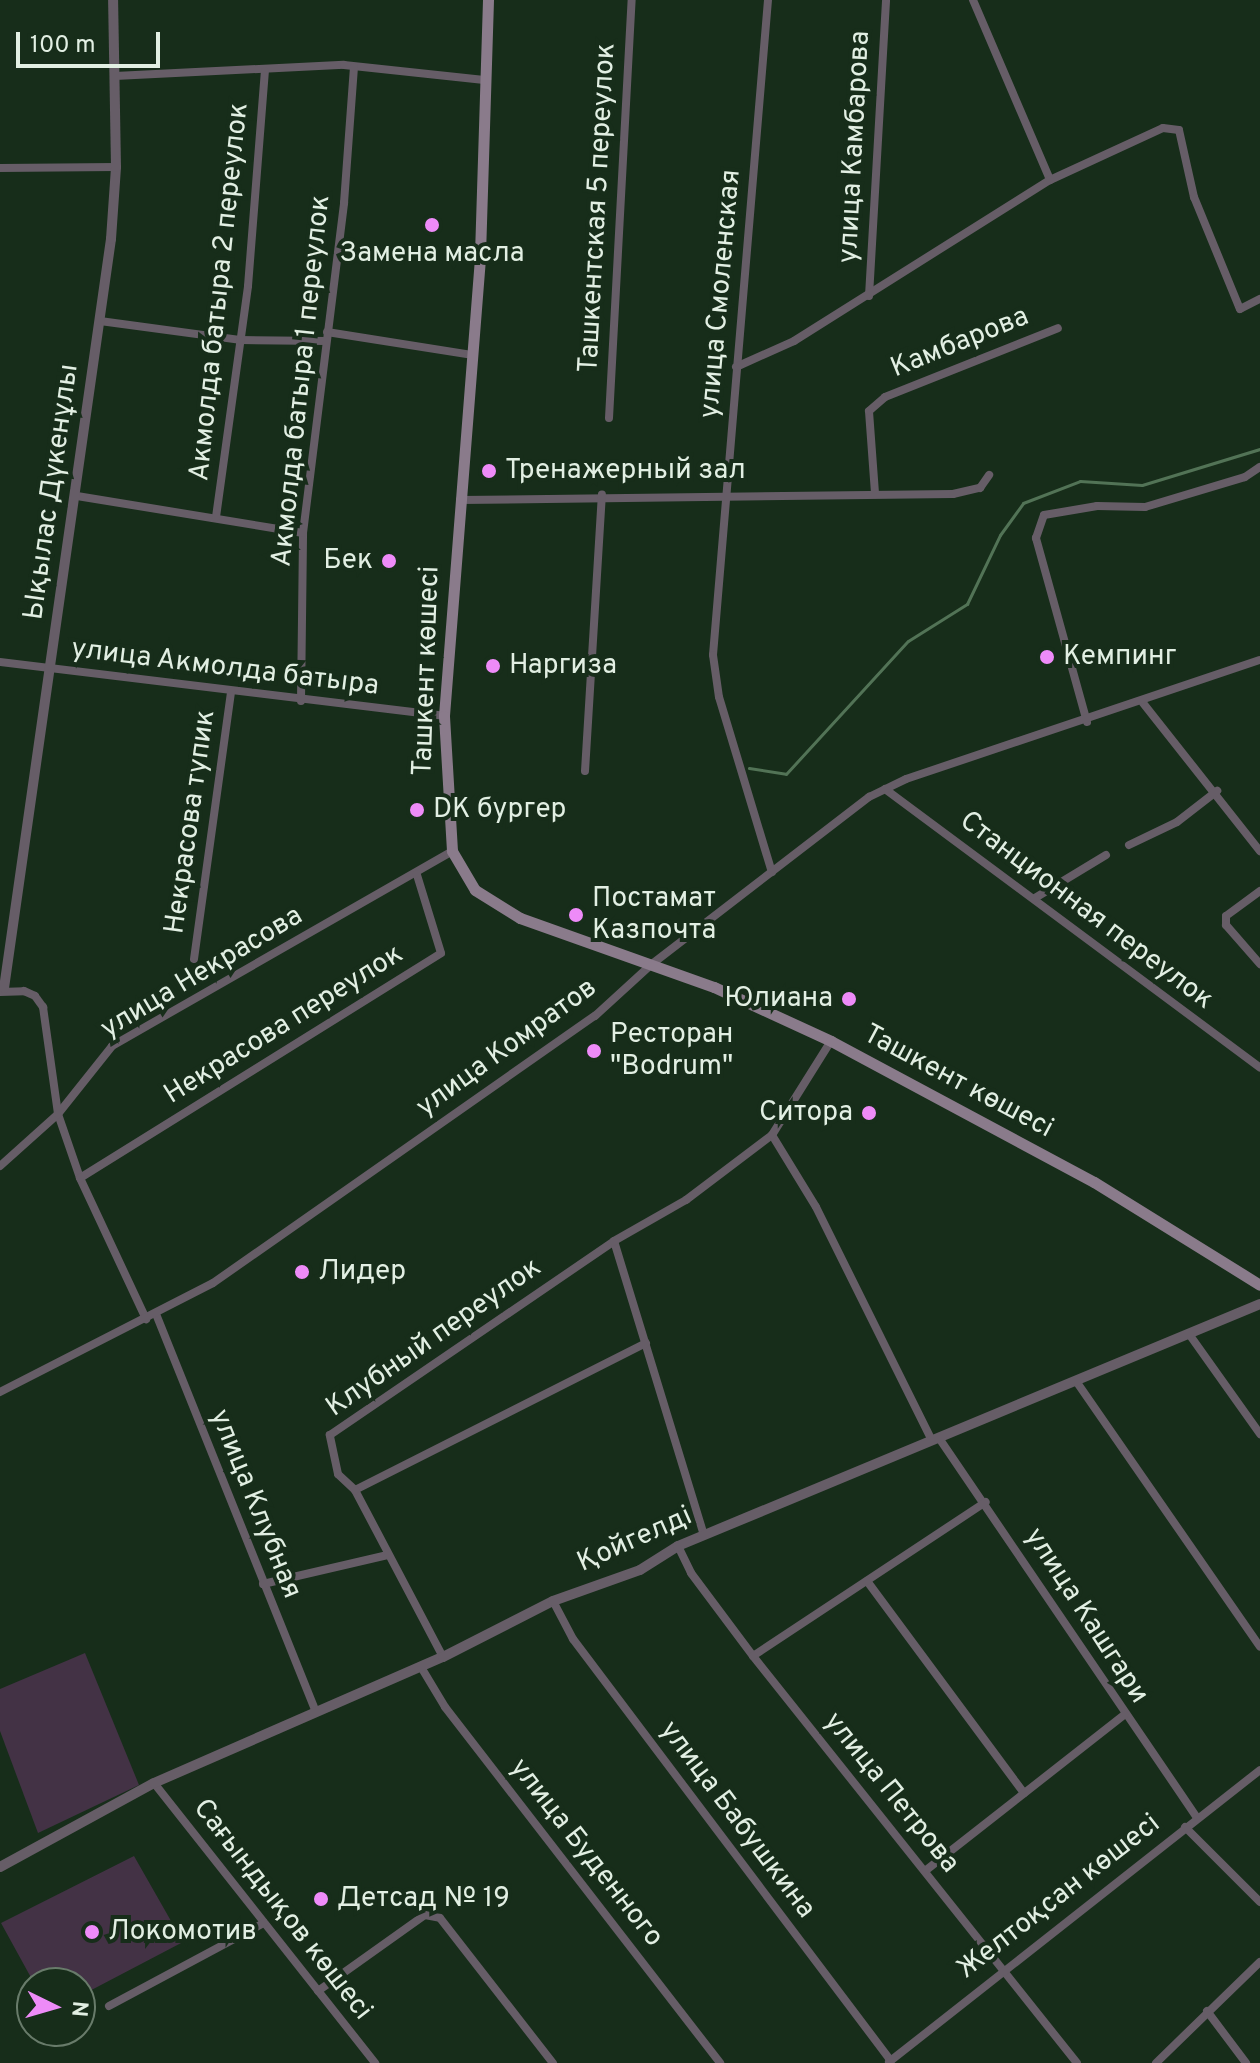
<!DOCTYPE html>
<html>
<head>
<meta charset="utf-8">
<style>
	body { margin:0 }
	#map { position:relative; width:1260px; height:2063px; overflow:hidden; background:#172d1a; font-family:Overpass,sans-serif }
	div>[style] { position:absolute }
	.green>* { inset:0; background:#433245 }
	.stream>* { height:3px; margin:-1.5px; padding:0 1.5px; transform-origin:1.5px; border-radius:1.5px; background:#527356 }
	.minor>* { height:8px; margin:-4px; padding:0 4px; transform-origin:4px; border-radius:4px; background:#665d67 }
	.tertiary>* { height:10px; margin:-5px; padding:0 5px; transform-origin:5px; border-radius:5px; background:#665d67 }
	.secondary>* { height:11px; margin:-5.5px; padding:0 5.5px; transform-origin:5.5px; border-radius:5.5px; background:#8a7b8b }
	.dots>* { width:22px; height:22px; translate:-50% -50%; box-sizing:border-box; border:4px solid #172d1a; border-radius:50% }
	span { translate:-50% -50%; white-space:nowrap; text-align:center; line-height:1.15; -webkit-text-stroke:8px #172d1a; paint-order:stroke }
	.street-label { font-size:28px; color:#e2efe3 }
	.poi-label { font-size:28px; color:#e2efe3 }
	.left { translate:0 -50%; text-align:left }
	.right { translate:-100% -50%; text-align:right }
	.north { position:absolute; left:16px; top:1967px; width:80px; height:80px; box-sizing:border-box; background:#172d1a; border:2px solid #687b6a; border-radius:50%; rotate:95deg; font-size:22px; font-weight:700; line-height:32px; text-align:center; color:#e2efe3 }
	.north::after { content:''; display:block; margin:auto; width:28px; height:36px; background:#ee8bf8; clip-path:polygon(50% 0,100% 100%,50% 72%,0 100%) }
	.scale { position:absolute; left:16px; top:32px; width:144px; height:36px; box-sizing:border-box; border:4px solid #e2efe3; border-top:0; padding-left:10px; font-size:24px; line-height:28px; white-space:nowrap; color:#e2efe3; -webkit-text-stroke:6px #172d1a; paint-order:stroke }
</style>
</head>
<body>
<div id="map">
	<div class="green">
		<div style="clip-path:polygon(85px 1653px,139px 1785px,38px 1833px,0 1731px,0 1689px)"></div>
		<div style="clip-path:polygon(134px 1856px,183px 1942px,80px 1996px,80px 1983px,34px 1983px,1px 1923px)"></div>
	</div>
	<div class="stream">
		<div style="left:749px;top:768px;width:37px;rotate:9deg"></div>
		<div style="left:786px;top:774px;width:180px;rotate:-47.5deg"></div>
		<div style="left:908px;top:641px;width:70px;rotate:-32.1deg"></div>
		<div style="left:967px;top:604px;width:76px;rotate:-64.4deg"></div>
		<div style="left:1000px;top:535px;width:39px;rotate:-54deg"></div>
		<div style="left:1023px;top:503px;width:61px;rotate:-21.1deg"></div>
		<div style="left:1080px;top:481px;width:62px;rotate:3.7deg"></div>
		<div style="left:1142px;top:485px;width:123px;rotate:-17deg"></div>
	</div>
	<div class="minor">
		<div style="left:768px;top:0;width:657px;rotate:94.8deg"></div>
		<div style="left:713px;top:655px;width:42px;rotate:81.9deg"></div>
		<div style="left:719px;top:697px;width:183px;rotate:73.2deg"></div>
		<div style="left:973px;top:0;width:196px;rotate:66.8deg"></div>
		<div style="left:115px;top:76px;width:229px;rotate:-2.8deg"></div>
		<div style="left:344px;top:65px;width:141px;rotate:6.1deg"></div>
		<div style="left:0;top:168px;width:116px;rotate:-0.5deg"></div>
		<div style="left:869px;top:296px;width:296px;rotate:-86.7deg"></div>
		<div style="left:100px;top:321px;width:141px;rotate:7.7deg"></div>
		<div style="left:240px;top:340px;width:86px;rotate:0.7deg"></div>
		<div style="left:327px;top:332px;width:148px;rotate:9deg"></div>
		<div style="left:736px;top:367px;width:64px;rotate:-24.1deg"></div>
		<div style="left:794px;top:341px;width:302px;rotate:-32.2deg"></div>
		<div style="left:1050px;top:180px;width:124px;rotate:-24.7deg"></div>
		<div style="left:1163px;top:128px;width:16px;rotate:7deg"></div>
		<div style="left:1179px;top:130px;width:69px;rotate:77.4deg"></div>
		<div style="left:1194px;top:197px;width:121px;rotate:67.7deg"></div>
		<div style="left:1240px;top:309px;width:22px;rotate:-27deg"></div>
		<div style="left:609px;top:418px;width:419px;rotate:-86.9deg"></div>
		<div style="left:875px;top:493px;width:82px;rotate:-94.2deg"></div>
		<div style="left:869px;top:411px;width:21px;rotate:-41deg"></div>
		<div style="left:885px;top:397px;width:186px;rotate:-21.7deg"></div>
		<div style="left:77px;top:496px;width:229px;rotate:9.3deg"></div>
		<div style="left:460px;top:500px;width:493px;rotate:-0.7deg"></div>
		<div style="left:953px;top:494px;width:28px;rotate:-13deg"></div>
		<div style="left:980px;top:488px;width:16px;rotate:-55deg"></div>
		<div style="left:216px;top:517px;width:233px;rotate:-82.1deg"></div>
		<div style="left:248px;top:286px;width:215px;rotate:-85.5deg"></div>
		<div style="left:0;top:662px;width:447px;rotate:6.9deg"></div>
		<div style="left:301px;top:701px;width:168px;rotate:-89.3deg"></div>
		<div style="left:303px;top:533px;width:333px;rotate:-82.9deg"></div>
		<div style="left:344px;top:203px;width:136px;rotate:-85.8deg"></div>
		<div style="left:1143px;top:703px;width:189px;rotate:51.7deg"></div>
		<div style="left:1087px;top:722px;width:191px;rotate:-105.5deg"></div>
		<div style="left:1036px;top:538px;width:24px;rotate:-71deg"></div>
		<div style="left:1044px;top:515px;width:54px;rotate:-9.6deg"></div>
		<div style="left:1097px;top:506px;width:48px;rotate:1.2deg"></div>
		<div style="left:1145px;top:507px;width:104px;rotate:-16.7deg"></div>
		<div style="left:1245px;top:477px;width:18px;rotate:-34deg"></div>
		<div style="left:585px;top:771px;width:277px;rotate:-86.5deg"></div>
		<div style="left:885px;top:789px;width:467px;rotate:36.6deg"></div>
		<div style="left:1129px;top:845px;width:53px;rotate:-25.6deg"></div>
		<div style="left:1177px;top:822px;width:51px;rotate:-37.8deg"></div>
		<div style="left:1260px;top:891px;width:42px;rotate:143.7deg"></div>
		<div style="left:1226px;top:916px;width:9px;rotate:90deg"></div>
		<div style="left:1226px;top:925px;width:52px;rotate:48.9deg"></div>
		<div style="left:1035px;top:898px;width:83px;rotate:-31.2deg"></div>
		<div style="left:194px;top:959px;width:270px;rotate:-82.1deg"></div>
		<div style="left:0;top:992px;width:24px;rotate:-2deg"></div>
		<div style="left:24px;top:991px;width:12px;rotate:24deg"></div>
		<div style="left:35px;top:996px;width:14px;rotate:54deg"></div>
		<div style="left:43px;top:1007px;width:108px;rotate:82deg"></div>
		<div style="left:58px;top:1114px;width:68px;rotate:71deg"></div>
		<div style="left:80px;top:1178px;width:156px;rotate:64.9deg"></div>
		<div style="left:772px;top:1135px;width:84px;rotate:58.6deg"></div>
		<div style="left:816px;top:1207px;width:261px;rotate:63.6deg"></div>
		<div style="left:0;top:1166px;width:78px;rotate:-41.9deg"></div>
		<div style="left:58px;top:1114px;width:87px;rotate:-51.5deg"></div>
		<div style="left:112px;top:1046px;width:392px;rotate:-29.8deg"></div>
		<div style="left:80px;top:1178px;width:425px;rotate:-31.9deg"></div>
		<div style="left:441px;top:953px;width:82px;rotate:-107.1deg"></div>
		<div style="left:614px;top:1241px;width:307px;rotate:73deg"></div>
		<div style="left:156px;top:1314px;width:427px;rotate:68.1deg"></div>
		<div style="left:1189px;top:1334px;width:123px;rotate:54.6deg"></div>
		<div style="left:1076px;top:1381px;width:323px;rotate:55.3deg"></div>
		<div style="left:0;top:1392px;width:239px;rotate:-27.1deg"></div>
		<div style="left:213px;top:1283px;width:466px;rotate:-35deg"></div>
		<div style="left:595px;top:1016px;width:77px;rotate:-42.4deg"></div>
		<div style="left:652px;top:964px;width:274px;rotate:-37.6deg"></div>
		<div style="left:869px;top:797px;width:41px;rotate:-25.9deg"></div>
		<div style="left:906px;top:779px;width:373px;rotate:-18.6deg"></div>
		<div style="left:939px;top:1438px;width:459px;rotate:55.8deg"></div>
		<div style="left:355px;top:1490px;width:326px;rotate:-26.8deg"></div>
		<div style="left:678px;top:1546px;width:30px;rotate:64deg"></div>
		<div style="left:691px;top:1573px;width:104px;rotate:53.2deg"></div>
		<div style="left:753px;top:1656px;width:520px;rotate:51.48deg"></div>
		<div style="left:867px;top:1581px;width:264px;rotate:53.5deg"></div>
		<div style="left:263px;top:1584px;width:128px;rotate:-13.1deg"></div>
		<div style="left:553px;top:1601px;width:43px;rotate:62.2deg"></div>
		<div style="left:573px;top:1639px;width:528px;rotate:53deg"></div>
		<div style="left:753px;top:1656px;width:279px;rotate:-33.5deg"></div>
		<div style="left:443px;top:1657px;width:189px;rotate:-117.8deg"></div>
		<div style="left:355px;top:1490px;width:23px;rotate:-137deg"></div>
		<div style="left:338px;top:1474px;width:40px;rotate:-102deg"></div>
		<div style="left:330px;top:1435px;width:344px;rotate:-34.3deg"></div>
		<div style="left:614px;top:1241px;width:83px;rotate:-29.7deg"></div>
		<div style="left:686px;top:1200px;width:108px;rotate:-37.1deg"></div>
		<div style="left:772px;top:1135px;width:111px;rotate:-57.9deg"></div>
		<div style="left:421px;top:1667px;width:47px;rotate:59deg"></div>
		<div style="left:445px;top:1707px;width:450px;rotate:52.3deg"></div>
		<div style="left:154px;top:1783px;width:357px;rotate:51.7deg"></div>
		<div style="left:1185px;top:1827px;width:106px;rotate:45deg"></div>
		<div style="left:925px;top:1871px;width:253px;rotate:-38.1deg"></div>
		<div style="left:318px;top:1991px;width:131px;rotate:-35.4deg"></div>
		<div style="left:425px;top:1915px;width:15px;rotate:11deg"></div>
		<div style="left:440px;top:1918px;width:184px;rotate:52.1deg"></div>
		<div style="left:109px;top:2006px;width:176px;rotate:-28.2deg"></div>
		<div style="left:1207px;top:2011px;width:65px;rotate:53.1deg"></div>
		<div style="left:889px;top:2062px;width:472px;rotate:-38.2deg"></div>
		<div style="left:1156px;top:2063px;width:145px;rotate:-44.2deg"></div>
	</div>
	<div class="tertiary">
		<div style="left:4px;top:988px;width:757px;rotate:-81.87deg"></div>
		<div style="left:111px;top:239px;width:72px;rotate:-86deg"></div>
		<div style="left:116px;top:167px;width:167px;rotate:-91deg"></div>
		<div style="left:0;top:1867px;width:175px;rotate:-28.6deg"></div>
		<div style="left:154px;top:1783px;width:315px;rotate:-23.6deg"></div>
		<div style="left:443px;top:1657px;width:123px;rotate:-27deg"></div>
		<div style="left:553px;top:1601px;width:92px;rotate:-19.6deg"></div>
		<div style="left:640px;top:1570px;width:45px;rotate:-32.3deg"></div>
		<div style="left:678px;top:1546px;width:630px;rotate:-22.58deg"></div>
	</div>
	<div class="secondary">
		<div style="left:488px;top:0;width:258px;rotate:91.8deg"></div>
		<div style="left:480px;top:258px;width:459px;rotate:94.5deg"></div>
		<div style="left:444px;top:716px;width:135px;rotate:86.6deg"></div>
		<div style="left:452px;top:851px;width:45px;rotate:59.5deg"></div>
		<div style="left:475px;top:890px;width:53px;rotate:31.9deg"></div>
		<div style="left:520px;top:918px;width:206px;rotate:19.6deg"></div>
		<div style="left:714px;top:987px;width:129px;rotate:24.8deg"></div>
		<div style="left:831px;top:1041px;width:298px;rotate:28.2deg"></div>
		<div style="left:1094px;top:1182px;width:195px;rotate:31.8deg"></div>
	</div>
	<div class="dots">
		<div style="left:432px;top:225px;background:#ee8bf8"></div>
		<div style="left:489px;top:471px;background:#ee8bf8"></div>
		<div style="left:389px;top:561px;background:#ee8bf8"></div>
		<div style="left:1047px;top:657px;background:#ee8bf8"></div>
		<div style="left:493px;top:666px;background:#ee8bf8"></div>
		<div style="left:417px;top:810px;background:#ee8bf8"></div>
		<div style="left:576px;top:915px;background:#ee8bf8"></div>
		<div style="left:849px;top:999px;background:#ee8bf8"></div>
		<div style="left:594px;top:1051px;background:#ee8bf8"></div>
		<div style="left:869px;top:1113px;background:#ee8bf8"></div>
		<div style="left:302px;top:1272px;background:#ee8bf8"></div>
		<div style="left:321px;top:1899px;background:#ee8bf8"></div>
		<div style="left:92px;top:1932px;background:#ee8bf8"></div>
	</div>
	<div class="street-label">
		<span style="left:855px;top:147px;rotate:-87deg">улица Камбарова</span>
		<span style="left:598px;top:208px;rotate:-87deg">Ташкентская 5 переулок</span>
		<span style="left:220px;top:292px;rotate:-84deg">Акмолда батыра 2 переулок</span>
		<span style="left:721px;top:294px;rotate:-85deg">улица Смоленская</span>
		<span style="left:960px;top:343px;rotate:-22deg">Камбарова</span>
		<span style="left:302px;top:381px;rotate:-84deg">Акмолда батыра 1 переулок</span>
		<span style="left:52px;top:492px;rotate:-82deg">Ықылас Дүкенұлы</span>
		<span style="left:225px;top:668px;rotate:7deg">улица Акмолда батыра</span>
		<span style="left:427px;top:671px;rotate:-88deg">Ташкент көшесі</span>
		<span style="left:191px;top:822px;rotate:-82deg">Некрасова тупик</span>
		<span style="left:1086px;top:911px;rotate:37deg">Станционная переулок</span>
		<span style="left:202px;top:973px;rotate:-31deg">улица Некрасова</span>
		<span style="left:284px;top:1025px;rotate:-32deg">Некрасова переулок</span>
		<span style="left:507px;top:1048px;rotate:-36deg">улица Комратов</span>
		<span style="left:958px;top:1082px;rotate:28deg">Ташкент көшесі</span>
		<span style="left:434px;top:1338px;rotate:-35deg">Клубный переулок</span>
		<span style="left:255px;top:1504px;rotate:68deg">улица Клубная</span>
		<span style="left:635px;top:1540px;rotate:-24deg">Қойгелді</span>
		<span style="left:1086px;top:1616px;rotate:57deg">улица Кашгари</span>
		<span style="left:891px;top:1793px;rotate:51deg">улица Петрова</span>
		<span style="left:737px;top:1820px;rotate:53deg">улица Бабушкина</span>
		<span style="left:586px;top:1853px;rotate:52deg">улица Буденного</span>
		<span style="left:1059px;top:1897px;rotate:-38deg">Желтоқсан көшесі</span>
		<span style="left:282px;top:1910px;rotate:52deg">Сағындықов көшесі</span>
	</div>
	<div class="poi-label">
		<span style="left:432px;top:254px">Замена масла</span>
		<span class="left" style="left:505px;top:471px">Тренажерный зал</span>
		<span class="right" style="left:373px;top:561px">Бек</span>
		<span class="left" style="left:1063px;top:657px">Кемпинг</span>
		<span class="left" style="left:509px;top:666px">Наргиза</span>
		<span class="left" style="left:433px;top:810px">DK бургер</span>
		<span class="left" style="left:592px;top:915px">Постамат<br>Казпочта</span>
		<span class="right" style="left:833px;top:999px">Юлиана</span>
		<span class="left" style="left:610px;top:1051px">Ресторан<br>"Bodrum"</span>
		<span class="right" style="left:853px;top:1113px">Ситора</span>
		<span class="left" style="left:318px;top:1272px">Лидер</span>
		<span class="left" style="left:337px;top:1899px">Детсад № 19</span>
		<span class="left" style="left:108px;top:1932px">Локомотив</span>
	</div>
	<div class="north">N</div>
	<div class="scale">100 m</div>
</div>
</body>
</html>
